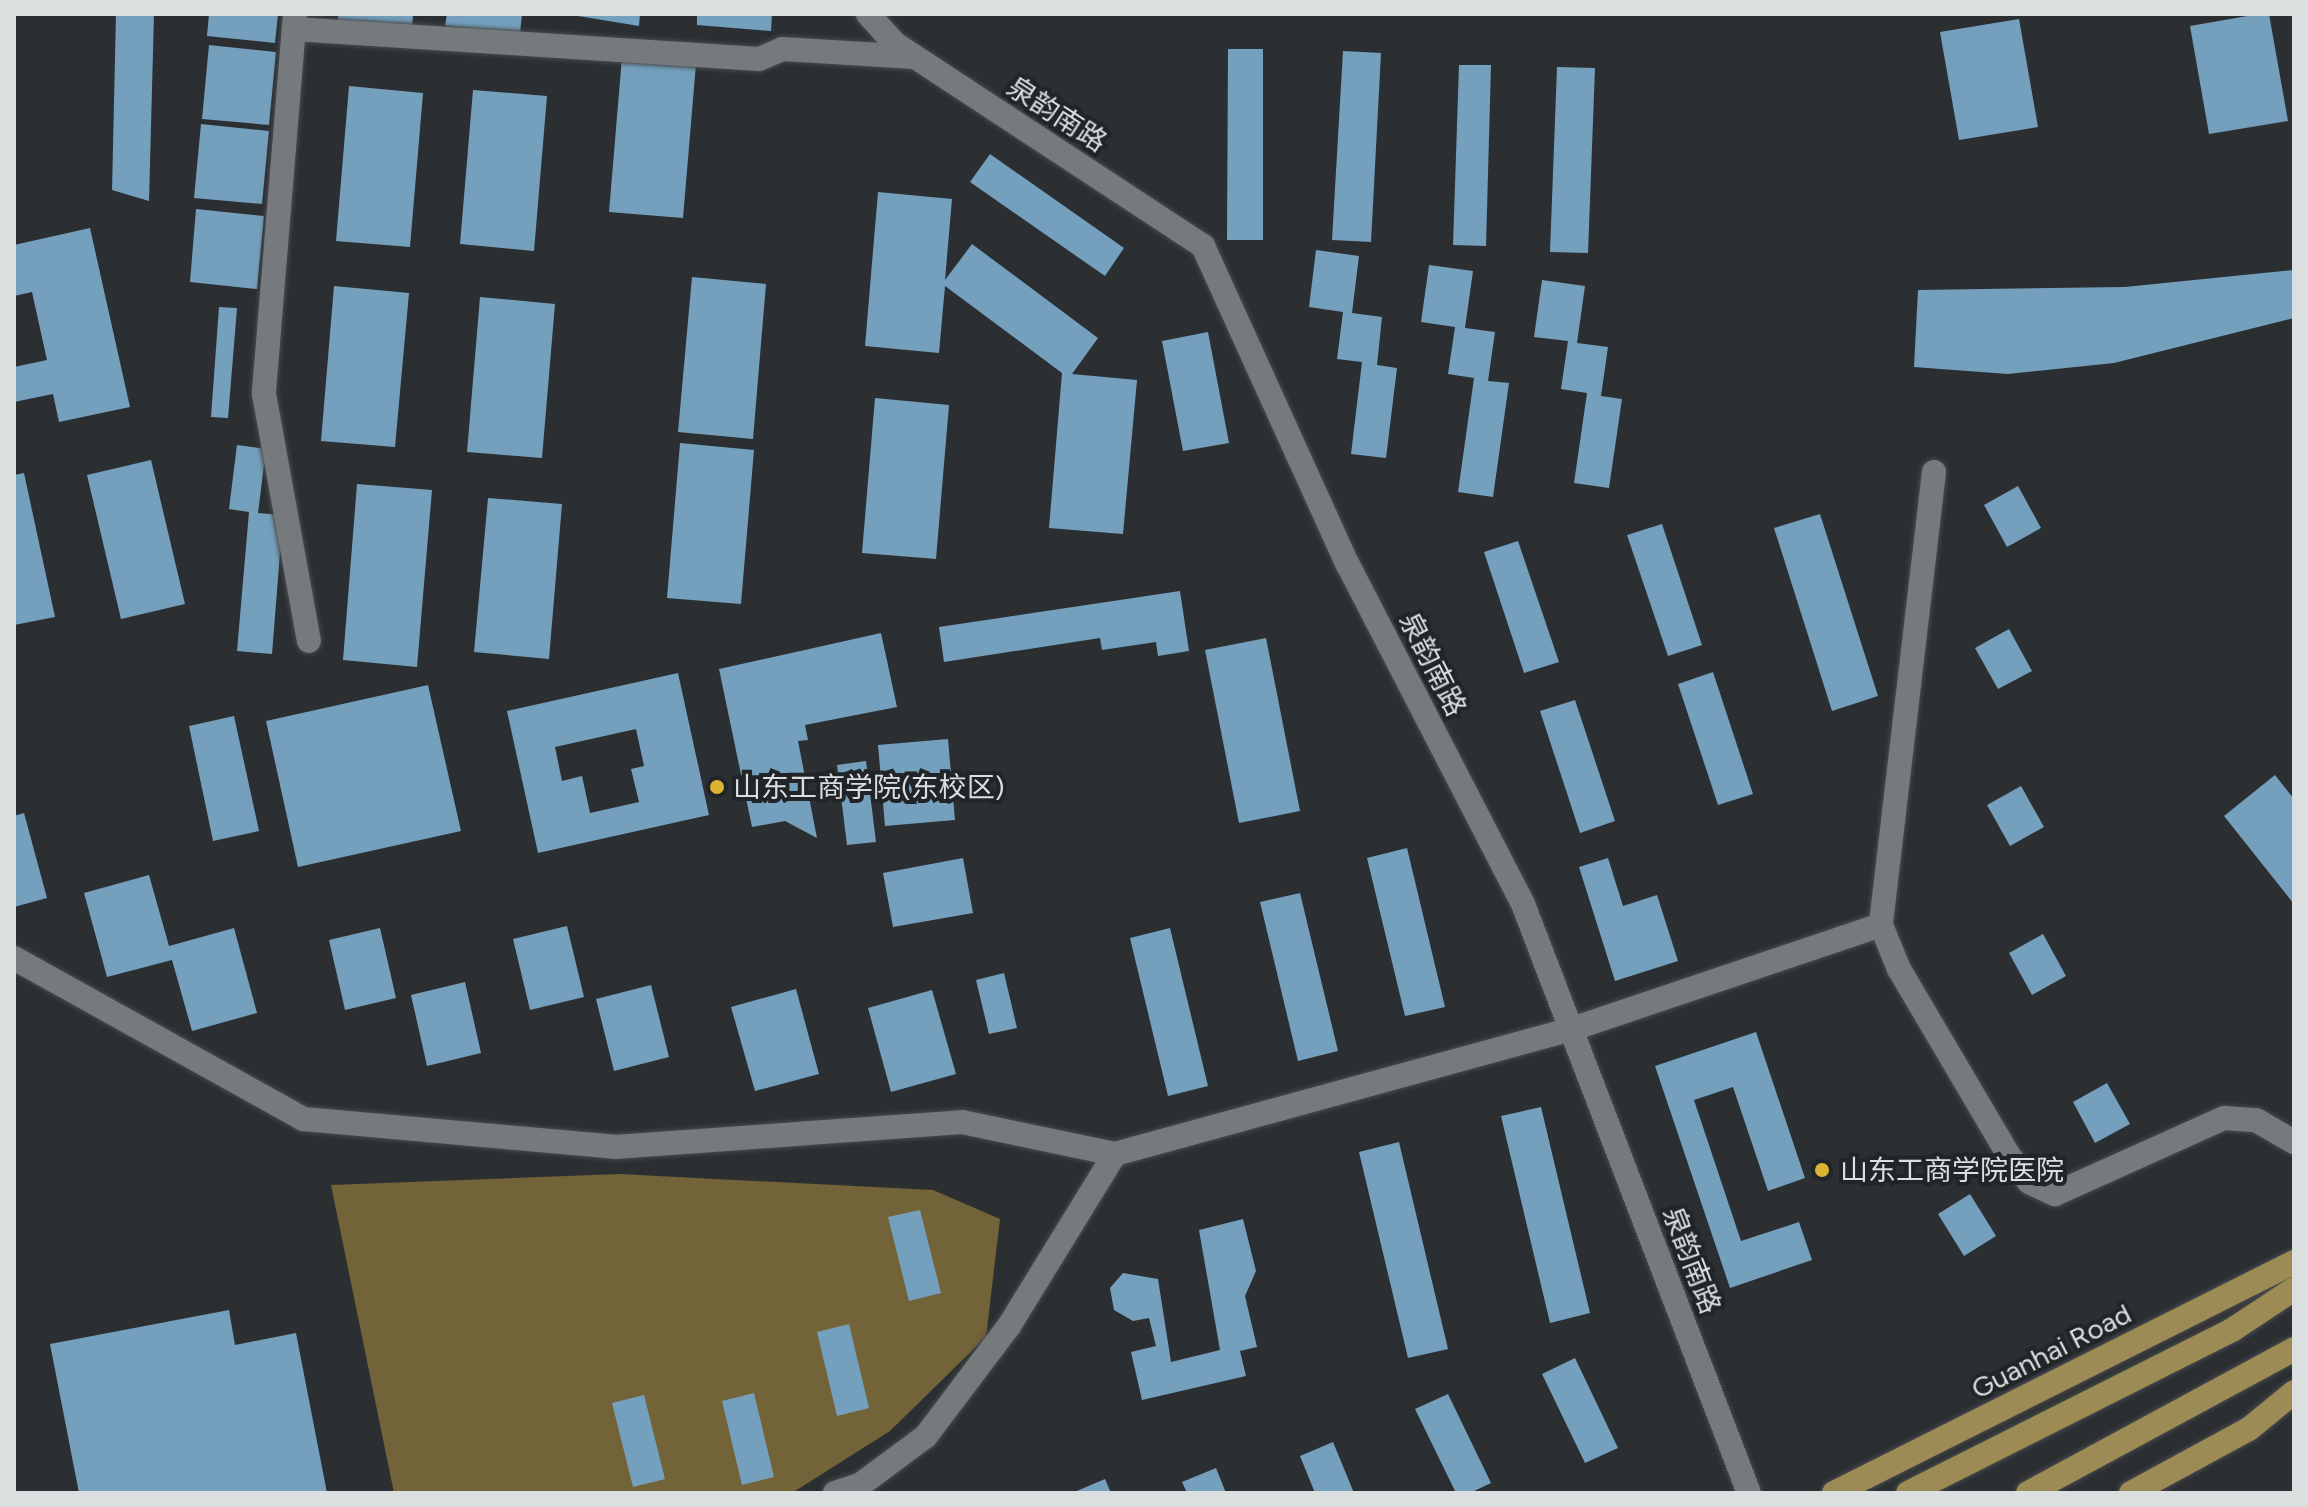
<!DOCTYPE html>
<html>
<head>
<meta charset="utf-8">
<style>
	body { margin:0 }
	#map { position:relative; width:2308px; height:1507px; overflow:hidden; background:#2c2f32; font-family:Figtree,"Noto Sans SC",sans-serif }
	div>[style] { position:absolute }
	.forest>* { inset:0; background:#736338 }
	.building>* { inset:0; background:#74a0bd }
	.roads { filter:drop-shadow(0 0 2px #484b4d) drop-shadow(0 0 2px #484b4d) }
	.minor>* { height:24px; margin:-12px; padding:0 12px; transform-origin:12px; border-radius:12px; background:#767a7d }
	.major>* { height:24px; margin:-12px; padding:0 12px; transform-origin:12px; border-radius:12px; background:#9c8b55 }
	.dots>* { width:22px; height:22px; translate:-50% -50%; box-sizing:border-box; border:4px solid #222528; border-radius:50% }
	span { translate:-50% -50%; white-space:nowrap; text-align:center; line-height:1.15; -webkit-text-stroke:8px #222528; paint-order:stroke }
	.street-label { font-size:28px; color:#dcdfe0 }
	.poi-label { font-size:28px; color:#dcdfe0 }
	.left { translate:0 -50%; text-align:left }
	.frame { position:absolute; inset:0; border:16px solid #dcdfe0; pointer-events:none }
</style>
</head>
<body>
<div id="map">
	<div class="forest">
		<div style="clip-path:polygon(619px 1174px,933px 1190px,1000px 1219px,986px 1337px,890px 1431px,792px 1493px,394px 1493px,331px 1185px)"></div>
	</div>
	<div class="building">
		<div style="clip-path:polygon(116px 14px,154px 14px,149px 201px,112px 190px)"></div>
		<div style="clip-path:polygon(209px 14px,278px 14px,275px 43px,207px 36px)"></div>
		<div style="clip-path:polygon(338px 14px,413px 14px,412px 29px,338px 22px)"></div>
		<div style="clip-path:polygon(447px 14px,522px 14px,520px 33px,445px 26px)"></div>
		<div style="clip-path:polygon(566px 14px,640px 14px,639px 26px)"></div>
		<div style="clip-path:polygon(697px 14px,772px 14px,771px 31px,697px 25px)"></div>
		<div style="clip-path:polygon(2259px 14px,2269px 14px,2288px 121px,2209px 134px,2190px 26px)"></div>
		<div style="clip-path:polygon(2019px 19px,2038px 127px,1959px 140px,1940px 32px)"></div>
		<div style="clip-path:polygon(209px 45px,276px 52px,269px 125px,202px 119px)"></div>
		<div style="clip-path:polygon(1228px 49px,1263px 49px,1263px 240px,1227px 240px)"></div>
		<div style="clip-path:polygon(1343px 51px,1381px 53px,1371px 242px,1332px 240px)"></div>
		<div style="clip-path:polygon(622px 57px,696px 64px,683px 218px,609px 212px)"></div>
		<div style="clip-path:polygon(1459px 65px,1491px 65px,1486px 246px,1453px 245px)"></div>
		<div style="clip-path:polygon(1557px 67px,1595px 68px,1588px 253px,1550px 252px)"></div>
		<div style="clip-path:polygon(349px 86px,423px 93px,410px 247px,336px 241px)"></div>
		<div style="clip-path:polygon(473px 90px,547px 96px,534px 251px,460px 244px)"></div>
		<div style="clip-path:polygon(201px 124px,269px 131px,262px 204px,194px 198px)"></div>
		<div style="clip-path:polygon(990px 154px,1124px 248px,1105px 276px,970px 182px)"></div>
		<div style="clip-path:polygon(878px 192px,952px 199px,945px 280px,972px 244px,1098px 338px,1072px 374px,1137px 380px,1123px 534px,1049px 528px,1062px 373px,945px 286px,939px 353px,865px 346px)"></div>
		<div style="clip-path:polygon(196px 209px,264px 216px,257px 289px,190px 282px)"></div>
		<div style="clip-path:polygon(90px 228px,130px 407px,59px 422px,53px 394px,14px 402px,14px 367px,47px 360px,32px 292px,14px 296px,14px 245px)"></div>
		<div style="clip-path:polygon(1316px 250px,1359px 256px,1352px 313px,1382px 317px,1377px 365px,1397px 368px,1386px 458px,1351px 454px,1362px 362px,1337px 359px,1343px 312px,1309px 307px)"></div>
		<div style="clip-path:polygon(1429px 265px,1473px 271px,1465px 328px,1495px 332px,1488px 381px,1509px 383px,1493px 497px,1458px 492px,1474px 378px,1448px 374px,1455px 327px,1421px 322px)"></div>
		<div style="clip-path:polygon(2294px 270px,2294px 318px,2114px 363px,2008px 374px,1914px 367px,1918px 290px,2125px 287px)"></div>
		<div style="clip-path:polygon(692px 277px,766px 284px,753px 439px,678px 432px)"></div>
		<div style="clip-path:polygon(1542px 280px,1585px 286px,1577px 343px,1608px 347px,1601px 396px,1622px 399px,1609px 488px,1574px 483px,1587px 393px,1561px 389px,1568px 341px,1534px 337px)"></div>
		<div style="clip-path:polygon(334px 286px,409px 293px,395px 447px,321px 441px)"></div>
		<div style="clip-path:polygon(480px 297px,555px 304px,542px 458px,467px 452px)"></div>
		<div style="clip-path:polygon(219px 307px,237px 308px,228px 418px,211px 417px)"></div>
		<div style="clip-path:polygon(1208px 332px,1229px 443px,1183px 451px,1162px 341px)"></div>
		<div style="clip-path:polygon(875px 398px,949px 405px,936px 559px,862px 553px)"></div>
		<div style="clip-path:polygon(680px 443px,754px 450px,741px 604px,667px 598px)"></div>
		<div style="clip-path:polygon(237px 445px,266px 449px,258px 513px,283px 515px,272px 654px,237px 651px,249px 512px,229px 509px)"></div>
		<div style="clip-path:polygon(151px 460px,185px 604px,121px 619px,87px 475px)"></div>
		<div style="clip-path:polygon(24px 473px,55px 617px,14px 625px,14px 475px)"></div>
		<div style="clip-path:polygon(357px 484px,432px 490px,417px 667px,343px 660px)"></div>
		<div style="clip-path:polygon(2018px 486px,2041px 528px,2007px 547px,1984px 505px)"></div>
		<div style="clip-path:polygon(488px 498px,562px 504px,549px 659px,474px 652px)"></div>
		<div style="clip-path:polygon(1820px 514px,1878px 696px,1832px 711px,1774px 528px)"></div>
		<div style="clip-path:polygon(1662px 524px,1702px 645px,1668px 656px,1627px 535px)"></div>
		<div style="clip-path:polygon(1518px 541px,1559px 662px,1524px 673px,1484px 552px)"></div>
		<div style="clip-path:polygon(1180px 591px,1189px 651px,1158px 656px,1156px 642px,1102px 650px,1100px 638px,944px 662px,939px 627px)"></div>
		<div style="clip-path:polygon(2009px 629px,2032px 671px,1998px 689px,1975px 648px)"></div>
		<div style="clip-path:polygon(881px 633px,897px 707px,805px 725px,808px 740px,798px 741px,817px 838px,785px 821px,752px 827px,719px 669px)"></div>
		<div style="clip-path:polygon(1266px 638px,1300px 811px,1239px 823px,1205px 650px)"></div>
		<div style="clip-path:polygon(1713px 672px,1753px 794px,1718px 805px,1678px 684px)"></div>
		<div style="clip-path:polygon(evenodd,678px 673px,709px 815px,538px 853px,507px 711px,678px 673px,636px 729px,644px 766px,631px 769px,639px 802px,590px 813px,582px 776px,562px 781px,555px 747px,636px 729px)"></div>
		<div style="clip-path:polygon(428px 685px,461px 831px,298px 867px,266px 721px)"></div>
		<div style="clip-path:polygon(1575px 700px,1615px 821px,1580px 833px,1540px 711px)"></div>
		<div style="clip-path:polygon(234px 716px,259px 831px,213px 841px,189px 726px)"></div>
		<div style="clip-path:polygon(948px 739px,955px 820px,885px 826px,878px 745px)"></div>
		<div style="clip-path:polygon(866px 761px,876px 842px,847px 845px,837px 765px)"></div>
		<div style="clip-path:polygon(2275px 775px,2294px 799px,2294px 904px,2224px 816px)"></div>
		<div style="clip-path:polygon(2021px 786px,2044px 827px,2010px 846px,1987px 805px)"></div>
		<div style="clip-path:polygon(24px 813px,47px 898px,14px 907px,14px 816px)"></div>
		<div style="clip-path:polygon(1407px 848px,1445px 1007px,1405px 1016px,1367px 858px)"></div>
		<div style="clip-path:polygon(963px 858px,973px 913px,893px 927px,883px 873px)"></div>
		<div style="clip-path:polygon(1608px 858px,1623px 906px,1657px 895px,1678px 961px,1615px 981px,1579px 867px)"></div>
		<div style="clip-path:polygon(149px 875px,169px 946px,234px 928px,257px 1013px,192px 1031px,172px 960px,107px 977px,84px 893px)"></div>
		<div style="clip-path:polygon(1300px 893px,1338px 1051px,1298px 1061px,1260px 902px)"></div>
		<div style="clip-path:polygon(567px 926px,584px 997px,530px 1010px,513px 939px)"></div>
		<div style="clip-path:polygon(380px 928px,396px 998px,345px 1010px,329px 940px)"></div>
		<div style="clip-path:polygon(1170px 928px,1208px 1086px,1168px 1096px,1130px 938px)"></div>
		<div style="clip-path:polygon(2043px 934px,2066px 976px,2032px 995px,2009px 953px)"></div>
		<div style="clip-path:polygon(1004px 973px,1017px 1028px,989px 1034px,976px 980px)"></div>
		<div style="clip-path:polygon(465px 982px,481px 1053px,427px 1066px,411px 995px)"></div>
		<div style="clip-path:polygon(651px 985px,669px 1057px,614px 1071px,596px 999px)"></div>
		<div style="clip-path:polygon(796px 989px,819px 1074px,755px 1091px,731px 1007px)"></div>
		<div style="clip-path:polygon(932px 990px,956px 1074px,891px 1092px,868px 1008px)"></div>
		<div style="clip-path:polygon(1756px 1032px,1805px 1178px,1768px 1191px,1733px 1087px,1694px 1100px,1741px 1241px,1799px 1222px,1812px 1260px,1730px 1288px,1655px 1066px)"></div>
		<div style="clip-path:polygon(2107px 1083px,2130px 1124px,2095px 1143px,2073px 1102px)"></div>
		<div style="clip-path:polygon(1541px 1107px,1590px 1313px,1550px 1323px,1501px 1116px)"></div>
		<div style="clip-path:polygon(1399px 1142px,1448px 1349px,1408px 1358px,1359px 1152px)"></div>
		<div style="clip-path:polygon(1970px 1194px,1996px 1236px,1964px 1256px,1938px 1214px)"></div>
		<div style="clip-path:polygon(920px 1210px,941px 1293px,909px 1301px,888px 1217px)"></div>
		<div style="clip-path:polygon(1243px 1219px,1256px 1271px,1245px 1296px,1257px 1347px,1240px 1351px,1246px 1376px,1142px 1400px,1131px 1352px,1156px 1346px,1149px 1318px,1133px 1321px,1114px 1310px,1110px 1288px,1123px 1273px,1158px 1279px,1171px 1362px,1220px 1350px,1199px 1230px)"></div>
		<div style="clip-path:polygon(229px 1310px,235px 1345px,296px 1333px,327px 1493px,79px 1493px,50px 1344px)"></div>
		<div style="clip-path:polygon(849px 1324px,869px 1408px,837px 1416px,817px 1332px)"></div>
		<div style="clip-path:polygon(1575px 1358px,1618px 1448px,1585px 1463px,1542px 1374px)"></div>
		<div style="clip-path:polygon(754px 1393px,774px 1477px,742px 1485px,722px 1401px)"></div>
		<div style="clip-path:polygon(1448px 1394px,1491px 1483px,1470px 1493px,1456px 1493px,1415px 1409px)"></div>
		<div style="clip-path:polygon(644px 1395px,665px 1479px,633px 1487px,612px 1403px)"></div>
		<div style="clip-path:polygon(1333px 1442px,1354px 1493px,1315px 1493px,1300px 1456px)"></div>
		<div style="clip-path:polygon(1216px 1468px,1226px 1493px,1187px 1493px,1182px 1482px)"></div>
		<div style="clip-path:polygon(1105px 1479px,1111px 1493px,1072px 1493px)"></div>
	</div>
	<div class="roads">
		<div class="minor">
			<div style="left:295px;top:14px;width:381px;rotate:94.7deg"></div>
			<div style="left:264px;top:394px;width:251px;rotate:79.7deg"></div>
			<div style="left:868px;top:14px;width:39px;rotate:48deg"></div>
			<div style="left:894px;top:43px;width:370px;rotate:33.3deg"></div>
			<div style="left:1203px;top:246px;width:350px;rotate:65.6deg"></div>
			<div style="left:1348px;top:565px;width:382px;rotate:62.7deg"></div>
			<div style="left:1523px;top:904px;width:631px;rotate:69.01deg"></div>
			<div style="left:294px;top:29px;width:466px;rotate:3.7deg"></div>
			<div style="left:759px;top:59px;width:25px;rotate:-23deg"></div>
			<div style="left:782px;top:49px;width:132px;rotate:3.5deg"></div>
			<div style="left:1934px;top:472px;width:456px;rotate:96.7deg"></div>
			<div style="left:1881px;top:925px;width:48px;rotate:67.8deg"></div>
			<div style="left:1899px;top:969px;width:217px;rotate:59.5deg"></div>
			<div style="left:2009px;top:1156px;width:33px;rotate:52deg"></div>
			<div style="left:2029px;top:1182px;width:29px;rotate:25deg"></div>
			<div style="left:2055px;top:1194px;width:185px;rotate:-24.2deg"></div>
			<div style="left:2224px;top:1118px;width:32px;rotate:4deg"></div>
			<div style="left:2256px;top:1120px;width:44px;rotate:30.1deg"></div>
			<div style="left:14px;top:958px;width:331px;rotate:29.1deg"></div>
			<div style="left:303px;top:1119px;width:313px;rotate:5.1deg"></div>
			<div style="left:615px;top:1147px;width:348px;rotate:-4.1deg"></div>
			<div style="left:962px;top:1122px;width:156px;rotate:11.8deg"></div>
			<div style="left:835px;top:1493px;width:26px;rotate:-18deg"></div>
			<div style="left:860px;top:1485px;width:82px;rotate:-36.6deg"></div>
			<div style="left:926px;top:1436px;width:138px;rotate:-53deg"></div>
			<div style="left:1009px;top:1326px;width:202px;rotate:-58.4deg"></div>
			<div style="left:1115px;top:1154px;width:474px;rotate:-15.3deg"></div>
			<div style="left:1572px;top:1029px;width:326px;rotate:-18.6deg"></div>
		</div>
		<div class="major">
			<div style="left:1834px;top:1493px;width:515px;rotate:-26.66deg"></div>
			<div style="left:1908px;top:1493px;width:363px;rotate:-26.7deg"></div>
			<div style="left:2232px;top:1330px;width:74px;rotate:-33.5deg"></div>
			<div style="left:2028px;top:1493px;width:302px;rotate:-28.4deg"></div>
			<div style="left:2131px;top:1493px;width:134px;rotate:-28.5deg"></div>
			<div style="left:2249px;top:1429px;width:58px;rotate:-39.4deg"></div>
		</div>
	</div>
	<div class="dots">
		<div style="left:717px;top:787px;background:#dcb233"></div>
		<div style="left:1822px;top:1170px;background:#dcb233"></div>
	</div>
	<div class="street-label">
		<span style="left:1057px;top:114px;rotate:33deg">泉韵南路</span>
		<span style="left:1433px;top:664px;rotate:63deg">泉韵南路</span>
		<span style="left:1692px;top:1260px;rotate:69deg">泉韵南路</span>
		<span style="left:2051px;top:1351px;rotate:-27deg">Guanhai Road</span>
	</div>
	<div class="poi-label">
		<span class="left" style="left:733px;top:787px">山东工商学院(东校区)</span>
		<span class="left" style="left:1840px;top:1170px">山东工商学院医院</span>
	</div>
	<div class="frame"></div>
</div>
</body>
</html>
